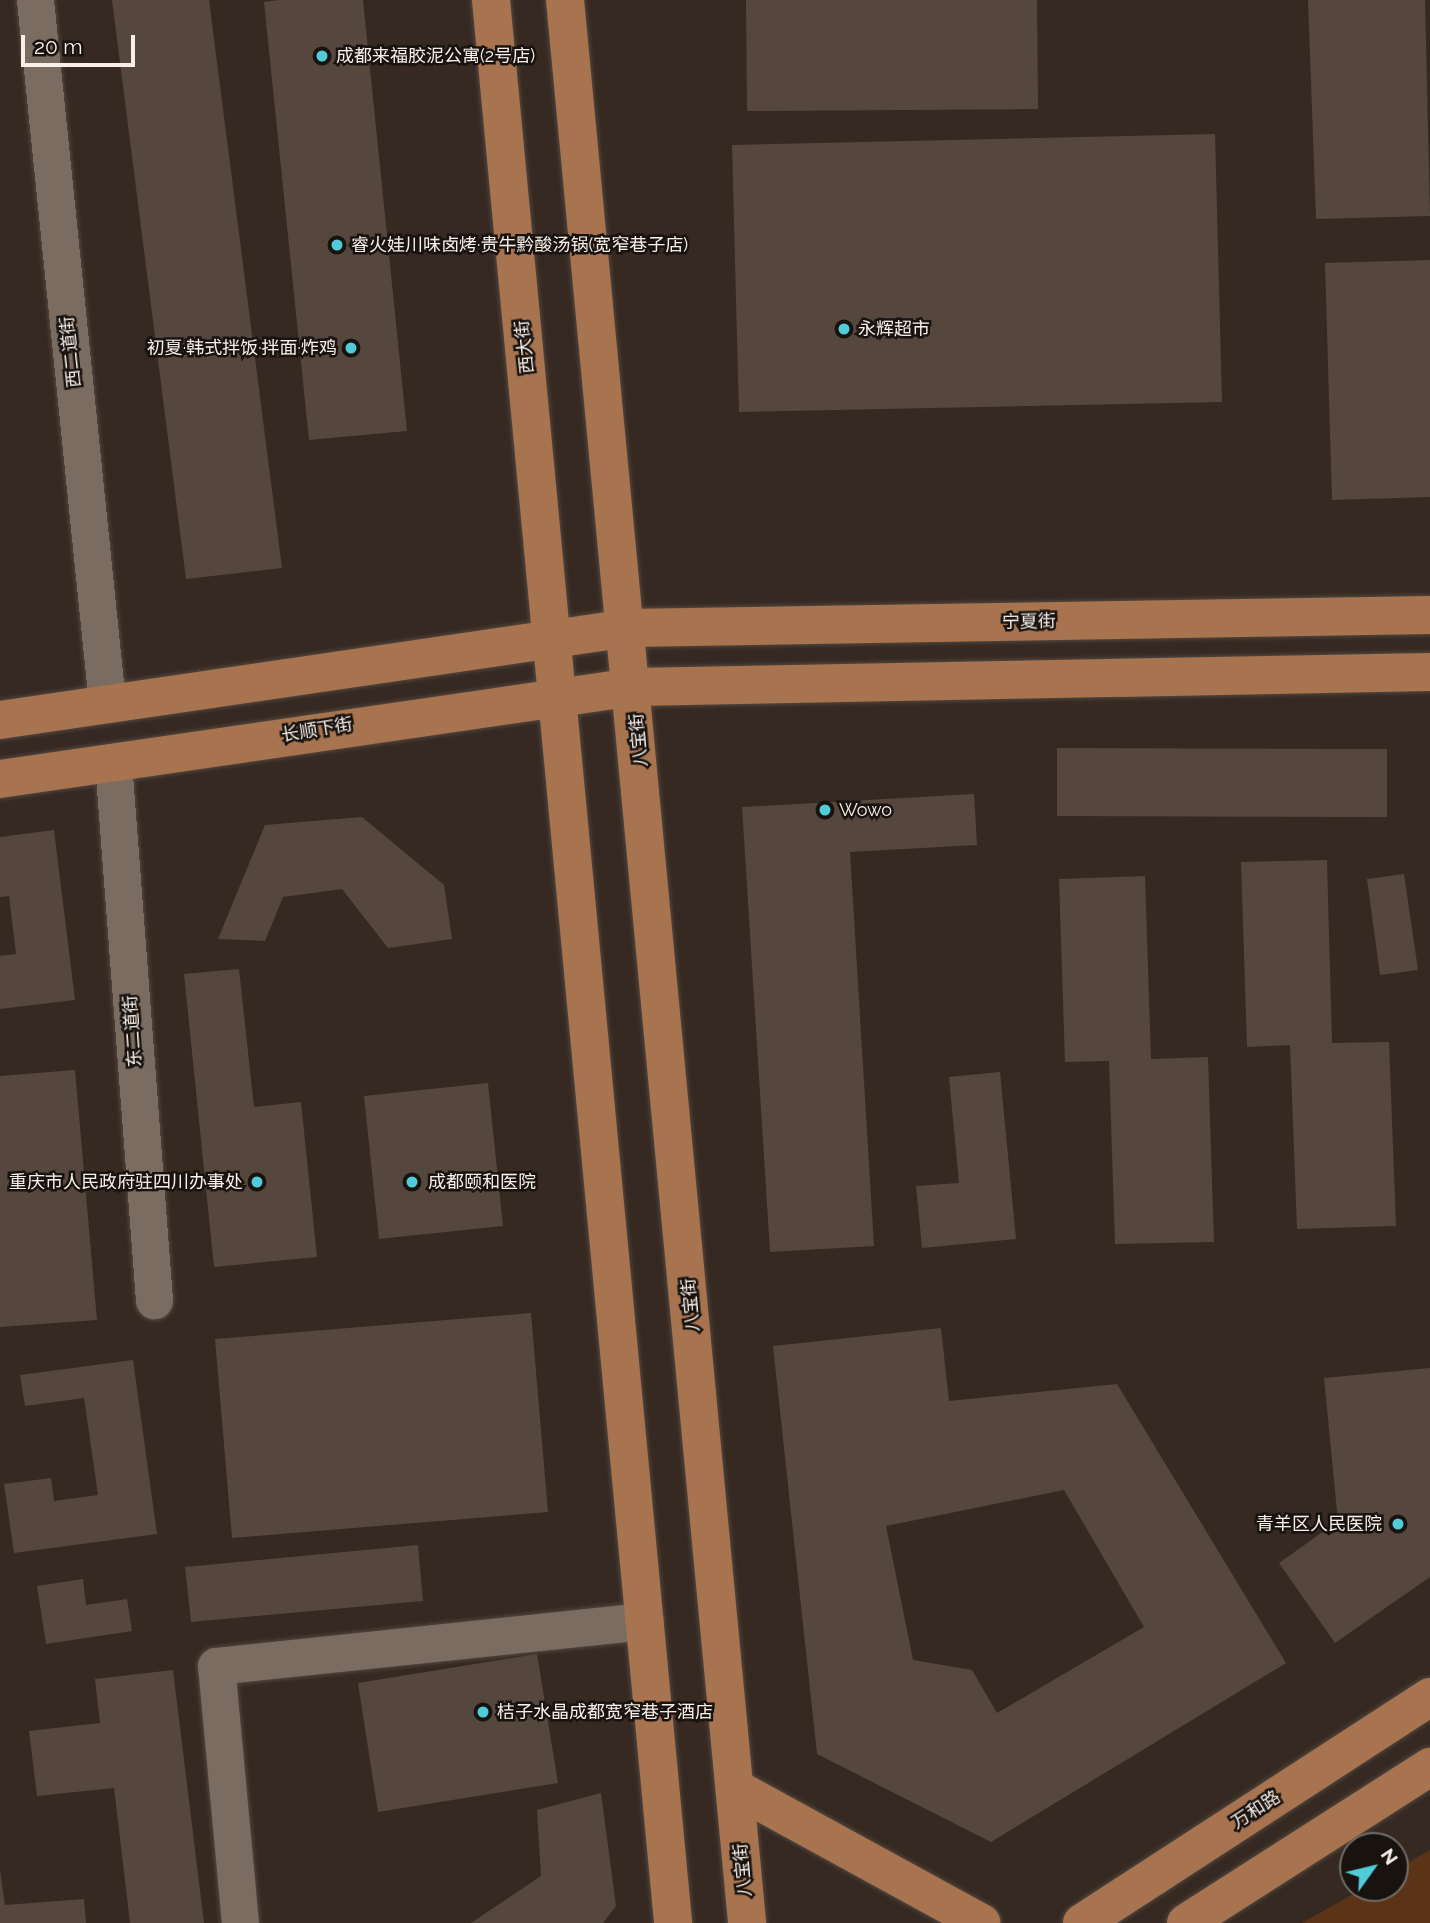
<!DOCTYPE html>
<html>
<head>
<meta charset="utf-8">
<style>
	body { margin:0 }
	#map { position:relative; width:1430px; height:1923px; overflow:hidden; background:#362921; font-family:Raleway,"Noto Sans SC",sans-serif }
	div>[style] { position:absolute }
	.green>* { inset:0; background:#5b3417 }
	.building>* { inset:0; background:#55473e }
	.roads { filter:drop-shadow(0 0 2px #524740) drop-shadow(0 0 2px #524740) }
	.minor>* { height:37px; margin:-18.5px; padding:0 18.5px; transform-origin:18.5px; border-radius:18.5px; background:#7b6c62 }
	.major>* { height:38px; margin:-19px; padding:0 19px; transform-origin:19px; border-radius:19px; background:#a7744f }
	.dots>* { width:19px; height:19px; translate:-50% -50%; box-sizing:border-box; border:4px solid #19130f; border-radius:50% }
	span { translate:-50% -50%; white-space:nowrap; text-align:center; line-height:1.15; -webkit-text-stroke:5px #19130f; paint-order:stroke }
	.poi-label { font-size:18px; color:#f8efe9 }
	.left { translate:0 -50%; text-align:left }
	.right { translate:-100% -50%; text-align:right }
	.street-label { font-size:18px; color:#f8efe9 }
	.north { position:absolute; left:1339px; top:1832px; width:70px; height:70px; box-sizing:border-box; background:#19130f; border:2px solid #726b66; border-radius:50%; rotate:56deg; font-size:19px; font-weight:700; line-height:28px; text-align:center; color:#f8efe9 }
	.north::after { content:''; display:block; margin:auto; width:24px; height:32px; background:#52cbd8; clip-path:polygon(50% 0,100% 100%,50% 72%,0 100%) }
	.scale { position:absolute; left:21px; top:35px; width:114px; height:32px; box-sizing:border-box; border:4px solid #f8efe9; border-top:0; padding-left:9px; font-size:21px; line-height:24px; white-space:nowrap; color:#f8efe9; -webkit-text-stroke:5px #19130f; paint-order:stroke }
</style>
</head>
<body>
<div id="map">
	<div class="green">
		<div style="clip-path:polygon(1430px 1850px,1430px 1923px,1302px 1923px,1364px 1888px,1395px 1888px,1395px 1870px)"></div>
	</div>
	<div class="building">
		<div style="clip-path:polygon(112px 0,209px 0,282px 568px,186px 579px)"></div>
		<div style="clip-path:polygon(279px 0,363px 0,407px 431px,309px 440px,264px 2px)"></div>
		<div style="clip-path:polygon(746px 0,1037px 0,1038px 109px,747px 111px)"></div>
		<div style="clip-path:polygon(1308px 0,1425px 0,1430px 216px,1316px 219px)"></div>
		<div style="clip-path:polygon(1215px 134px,1222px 402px,739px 412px,732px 145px)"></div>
		<div style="clip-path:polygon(1430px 260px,1430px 497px,1332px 500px,1325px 263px)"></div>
		<div style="clip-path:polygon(1057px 748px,1387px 749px,1387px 817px,1057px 816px)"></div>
		<div style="clip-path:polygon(974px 794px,977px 845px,850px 852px,874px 1246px,770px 1252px,742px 807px)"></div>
		<div style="clip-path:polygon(362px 817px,444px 885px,452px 939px,388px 948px,342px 889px,283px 897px,265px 941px,218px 939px,265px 825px)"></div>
		<div style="clip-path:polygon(54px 830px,75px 1000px,0 1009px,0 956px,16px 954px,9px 896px,0 897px,0 837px)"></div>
		<div style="clip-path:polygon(1327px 860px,1332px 1043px,1389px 1042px,1396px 1226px,1297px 1229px,1290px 1045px,1247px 1047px,1241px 862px)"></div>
		<div style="clip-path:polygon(1404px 874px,1418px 970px,1380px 975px,1367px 879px)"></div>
		<div style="clip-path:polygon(1145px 876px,1151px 1059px,1208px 1057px,1214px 1242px,1115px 1244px,1109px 1061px,1065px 1062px,1059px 879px)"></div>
		<div style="clip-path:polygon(239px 969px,254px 1107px,301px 1102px,317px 1257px,214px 1267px,184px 974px)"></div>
		<div style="clip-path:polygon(75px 1070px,97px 1320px,0 1327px,0 1076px)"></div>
		<div style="clip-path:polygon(1000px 1072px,1016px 1239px,922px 1248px,916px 1186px,959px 1183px,949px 1077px)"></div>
		<div style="clip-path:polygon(488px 1083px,503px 1226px,379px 1239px,364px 1096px)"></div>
		<div style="clip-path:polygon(531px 1313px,548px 1512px,232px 1538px,215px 1339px)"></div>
		<div style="clip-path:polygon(evenodd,941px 1328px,949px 1401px,1117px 1384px,1286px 1663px,991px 1842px,817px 1754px,773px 1346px,941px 1328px,1064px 1490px,1144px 1627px,997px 1713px,972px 1670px,913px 1660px,886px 1526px,1064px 1490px)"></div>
		<div style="clip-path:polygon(133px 1360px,157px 1534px,14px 1553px,4px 1484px,51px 1478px,54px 1501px,98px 1495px,84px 1398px,25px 1406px,20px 1375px)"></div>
		<div style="clip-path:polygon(1430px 1368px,1430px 1577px,1335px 1643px,1279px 1563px,1338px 1521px,1324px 1378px)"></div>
		<div style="clip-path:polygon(418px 1545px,423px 1601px,191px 1622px,185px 1567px)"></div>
		<div style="clip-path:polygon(83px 1579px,86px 1605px,127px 1599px,132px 1631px,46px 1644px,37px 1586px)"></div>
		<div style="clip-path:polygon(537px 1654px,558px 1783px,378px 1812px,358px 1683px)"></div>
		<div style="clip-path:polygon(173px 1670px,204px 1923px,130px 1923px,114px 1788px,37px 1796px,29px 1731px,100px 1723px,95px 1679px)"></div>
		<div style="clip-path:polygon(601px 1793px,616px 1906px,603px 1923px,471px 1923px,541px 1876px,537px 1810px)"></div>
		<div style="clip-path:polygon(0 1870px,5px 1905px,84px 1899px,86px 1923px,0 1923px)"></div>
	</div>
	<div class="roads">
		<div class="minor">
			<div style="left:35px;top:0;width:707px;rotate:84.15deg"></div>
			<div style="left:113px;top:762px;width:540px;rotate:85.64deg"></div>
			<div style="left:240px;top:1923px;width:258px;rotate:-95.3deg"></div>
			<div style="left:216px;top:1666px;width:431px;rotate:-6deg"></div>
		</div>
		<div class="major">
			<div style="left:491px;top:0;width:1932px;rotate:84.59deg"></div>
			<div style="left:565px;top:0;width:1932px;rotate:84.59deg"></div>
			<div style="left:0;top:720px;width:635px;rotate:-8.33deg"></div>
			<div style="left:628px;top:628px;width:802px;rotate:-0.93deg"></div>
			<div style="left:0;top:779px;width:641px;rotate:-8.26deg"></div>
			<div style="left:634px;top:687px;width:796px;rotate:-1.08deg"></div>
			<div style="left:735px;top:1788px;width:281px;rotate:28.7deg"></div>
			<div style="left:1082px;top:1923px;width:415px;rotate:-33deg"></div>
			<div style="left:1186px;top:1923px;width:290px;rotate:-32.6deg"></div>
		</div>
	</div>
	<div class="dots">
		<div style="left:322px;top:56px;background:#52cbd8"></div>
		<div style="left:337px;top:245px;background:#52cbd8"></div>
		<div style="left:844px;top:329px;background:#52cbd8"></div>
		<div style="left:351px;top:348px;background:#52cbd8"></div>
		<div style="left:825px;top:810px;background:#52cbd8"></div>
		<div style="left:257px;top:1182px;background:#52cbd8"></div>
		<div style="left:412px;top:1182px;background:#52cbd8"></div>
		<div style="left:1398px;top:1524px;background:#52cbd8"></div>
		<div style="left:483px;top:1712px;background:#52cbd8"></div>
	</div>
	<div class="poi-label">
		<span class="left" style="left:336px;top:56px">成都来福胶泥公寓(2号店)</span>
		<span class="left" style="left:351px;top:245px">睿火娃川味卤烤·贵牛黔酸汤锅(宽窄巷子店)</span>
		<span class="left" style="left:858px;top:329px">永辉超市</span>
		<span class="right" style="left:337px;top:348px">初夏·韩式拌饭·拌面·炸鸡</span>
		<span class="left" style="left:839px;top:810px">Wowo</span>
		<span class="right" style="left:243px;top:1182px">重庆市人民政府驻四川办事处</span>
		<span class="left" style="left:428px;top:1182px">成都颐和医院</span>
		<span class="right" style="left:1382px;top:1524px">青羊区人民医院</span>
		<span class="left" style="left:497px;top:1712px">桔子水晶成都宽窄巷子酒店</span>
	</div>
	<div class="street-label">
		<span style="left:525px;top:347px;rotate:-96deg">西大街</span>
		<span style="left:71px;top:352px;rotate:-96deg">西二道街</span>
		<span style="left:1029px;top:622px;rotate:-1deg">宁夏街</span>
		<span style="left:317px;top:730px;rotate:-9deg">长顺下街</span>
		<span style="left:639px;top:740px;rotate:-95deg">八宝街</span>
		<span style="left:133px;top:1031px;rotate:-94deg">东二道街</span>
		<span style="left:691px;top:1305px;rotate:-95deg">八宝街</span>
		<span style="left:1256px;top:1810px;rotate:-33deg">万和路</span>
		<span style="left:743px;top:1870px;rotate:-95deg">八宝街</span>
	</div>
	<div class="north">N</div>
	<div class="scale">20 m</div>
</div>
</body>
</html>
